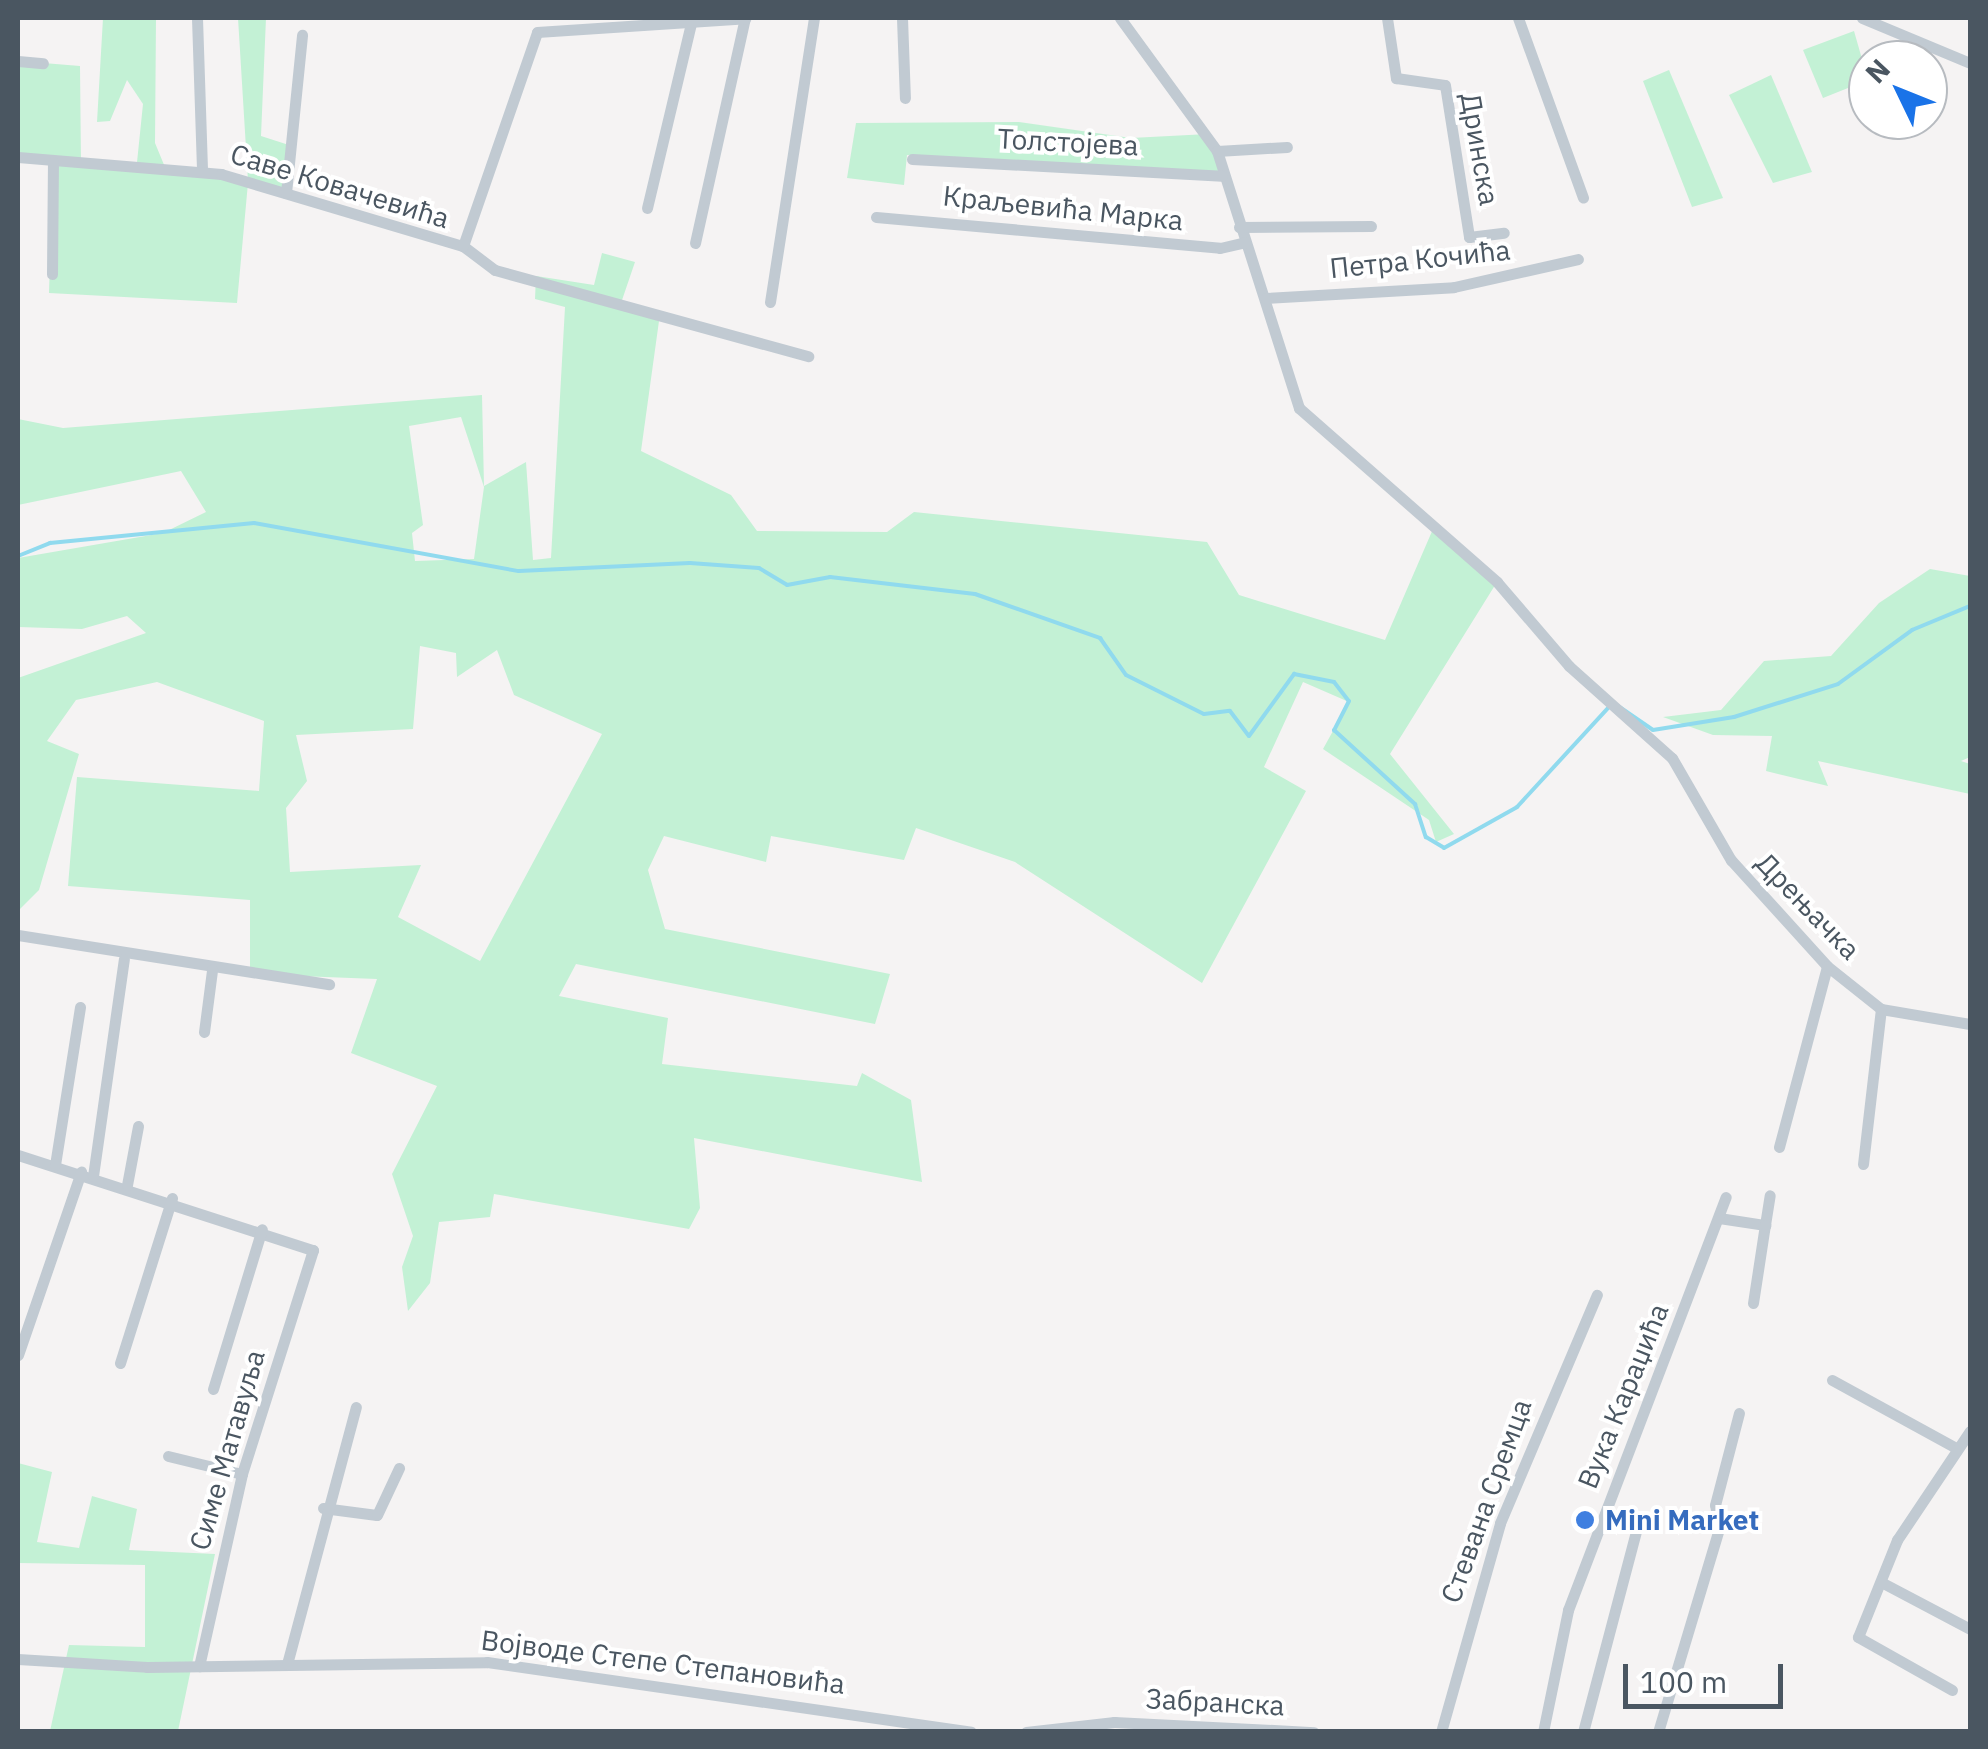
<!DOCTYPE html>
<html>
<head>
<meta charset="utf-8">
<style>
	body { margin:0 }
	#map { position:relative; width:1988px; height:1749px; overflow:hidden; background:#f5f3f3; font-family:"IBM Plex Sans",sans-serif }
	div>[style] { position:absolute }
	.green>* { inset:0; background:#c3f1d5 }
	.stream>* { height:4px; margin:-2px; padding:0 2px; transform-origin:2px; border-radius:2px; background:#90daee }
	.minor>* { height:11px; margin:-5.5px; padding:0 5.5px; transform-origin:5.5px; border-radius:5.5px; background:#c1cad2 }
	.dots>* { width:28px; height:28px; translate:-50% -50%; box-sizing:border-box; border:5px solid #fff; border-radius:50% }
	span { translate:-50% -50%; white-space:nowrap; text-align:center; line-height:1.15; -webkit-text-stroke:8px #fff; paint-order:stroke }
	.street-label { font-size:28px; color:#4a5661 }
	.shop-label { font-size:28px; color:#366cbe; font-weight:700 }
	.left { translate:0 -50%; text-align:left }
	.frame { position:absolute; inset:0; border:20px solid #4a5661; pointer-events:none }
	.north { position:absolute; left:1848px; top:40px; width:100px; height:100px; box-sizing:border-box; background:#fff; border:2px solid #b7bbc0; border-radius:50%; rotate:313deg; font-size:28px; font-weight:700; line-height:40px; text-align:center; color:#4a5661 }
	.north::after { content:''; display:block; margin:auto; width:35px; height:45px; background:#1a73e8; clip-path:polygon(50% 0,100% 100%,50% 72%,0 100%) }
	.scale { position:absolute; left:1623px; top:1664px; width:160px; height:45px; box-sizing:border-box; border:5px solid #4a5661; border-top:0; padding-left:12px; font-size:30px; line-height:35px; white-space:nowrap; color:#4a5661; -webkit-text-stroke:8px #fff; paint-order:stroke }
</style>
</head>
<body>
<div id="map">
	<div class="green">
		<div style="clip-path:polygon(103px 18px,156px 18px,155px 143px,167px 172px,248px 181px,238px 18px,266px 18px,261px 136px,292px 146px,286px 193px,248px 183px,237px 303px,49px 293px,53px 163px,18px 157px,19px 61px,80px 66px,81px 165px,136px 172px,143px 104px,127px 80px,110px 121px,97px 122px)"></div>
		<div style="clip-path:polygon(1854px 31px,1868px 80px,1823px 98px,1803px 50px)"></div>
		<div style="clip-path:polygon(1669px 70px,1723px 198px,1692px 207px,1643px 81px)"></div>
		<div style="clip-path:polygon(1771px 75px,1812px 172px,1773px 183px,1729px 95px)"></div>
		<div style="clip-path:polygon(1019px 122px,1131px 138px,1208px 134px,1222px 176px,907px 155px,904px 185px,847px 178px,856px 123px)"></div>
		<div style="clip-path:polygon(evenodd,602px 253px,635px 262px,620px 306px,659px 321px,641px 451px,731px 495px,757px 531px,887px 532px,914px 512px,1207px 542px,1239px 595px,1385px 640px,1433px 529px,1497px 582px,1390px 754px,1454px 834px,1436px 842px,1429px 820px,1323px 749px,1349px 702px,1303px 682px,1264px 767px,1306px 791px,1202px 983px,1015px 862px,916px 828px,904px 860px,771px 836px,766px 862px,664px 836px,648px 870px,665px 929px,890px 974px,875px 1024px,576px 964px,559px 996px,668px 1018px,662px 1064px,857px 1086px,862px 1073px,911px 1100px,922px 1182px,694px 1138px,700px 1208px,689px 1229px,494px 1194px,490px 1217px,439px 1222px,430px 1283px,408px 1311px,402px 1267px,413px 1236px,392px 1174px,437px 1086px,351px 1053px,377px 979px,250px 974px,250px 900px,68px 886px,77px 777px,259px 791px,264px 721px,157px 682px,76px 700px,47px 741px,79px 754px,39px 890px,18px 911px,18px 678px,146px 633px,127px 616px,82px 629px,18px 627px,18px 558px,163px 533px,206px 512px,181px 471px,18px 505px,18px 419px,63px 428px,482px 395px,484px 486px,526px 462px,533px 560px,551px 558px,565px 307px,535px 299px,536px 276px,594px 285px,602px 253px,461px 417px,484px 487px,474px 559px,415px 561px,412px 533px,423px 525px,409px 426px,461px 417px,602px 253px,420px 646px,456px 653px,457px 677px,497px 650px,514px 695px,602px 734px,480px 961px,398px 917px,421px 865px,290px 872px,286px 808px,307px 781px,296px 735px,413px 729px,420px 646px)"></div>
		<div style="clip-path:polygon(1930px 569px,1970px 576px,1970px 757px,1961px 761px,1970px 764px,1970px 794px,1818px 761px,1828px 786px,1766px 771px,1772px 736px,1713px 735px,1663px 717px,1721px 710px,1764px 661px,1831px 656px,1879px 603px)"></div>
		<div style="clip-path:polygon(18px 1463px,52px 1472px,37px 1542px,79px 1548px,92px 1496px,137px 1509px,129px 1550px,215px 1554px,178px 1731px,50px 1731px,69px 1645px,145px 1647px,145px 1565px,18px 1563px)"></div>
	</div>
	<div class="stream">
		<div style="left:18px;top:556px;width:35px;rotate:-22deg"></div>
		<div style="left:50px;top:543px;width:205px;rotate:-5.6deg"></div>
		<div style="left:254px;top:523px;width:269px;rotate:10.3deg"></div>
		<div style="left:519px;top:571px;width:171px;rotate:-2.7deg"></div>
		<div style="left:690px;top:563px;width:69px;rotate:4.1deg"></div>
		<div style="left:759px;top:568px;width:33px;rotate:31deg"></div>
		<div style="left:787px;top:585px;width:44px;rotate:-10.5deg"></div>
		<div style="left:830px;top:577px;width:146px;rotate:6.7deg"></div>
		<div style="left:975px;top:594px;width:133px;rotate:19.4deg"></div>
		<div style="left:1100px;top:638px;width:45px;rotate:54.9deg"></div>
		<div style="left:1126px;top:675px;width:87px;rotate:26.6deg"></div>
		<div style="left:1204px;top:714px;width:26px;rotate:-7deg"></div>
		<div style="left:1230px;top:711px;width:31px;rotate:53deg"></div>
		<div style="left:1249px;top:736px;width:77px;rotate:-54deg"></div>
		<div style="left:1294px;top:674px;width:41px;rotate:11.3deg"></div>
		<div style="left:1334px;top:682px;width:24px;rotate:52deg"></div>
		<div style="left:1349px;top:701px;width:33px;rotate:117deg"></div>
		<div style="left:1334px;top:730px;width:110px;rotate:42.4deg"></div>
		<div style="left:1415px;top:804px;width:35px;rotate:72deg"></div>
		<div style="left:1426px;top:837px;width:21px;rotate:31deg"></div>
		<div style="left:1444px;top:848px;width:84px;rotate:-29.3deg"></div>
		<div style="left:1517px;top:807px;width:136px;rotate:-47.4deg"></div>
		<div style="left:1618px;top:706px;width:42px;rotate:34.4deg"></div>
		<div style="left:1653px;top:730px;width:82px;rotate:-9.1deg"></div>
		<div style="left:1734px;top:717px;width:109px;rotate:-17.6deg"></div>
		<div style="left:1838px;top:684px;width:92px;rotate:-36.1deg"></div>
		<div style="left:1912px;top:630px;width:63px;rotate:-22.5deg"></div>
	</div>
	<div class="minor">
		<div style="left:197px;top:18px;width:154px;rotate:88.1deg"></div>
		<div style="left:902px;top:18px;width:80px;rotate:87.9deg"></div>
		<div style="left:1120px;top:18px;width:165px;rotate:53.9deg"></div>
		<div style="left:1217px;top:151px;width:270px;rotate:72.3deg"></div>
		<div style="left:1299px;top:408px;width:264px;rotate:41.3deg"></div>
		<div style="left:1497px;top:582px;width:111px;rotate:49.4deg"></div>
		<div style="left:1569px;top:666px;width:138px;rotate:41.8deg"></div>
		<div style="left:1672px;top:758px;width:118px;rotate:60deg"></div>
		<div style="left:1731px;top:860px;width:143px;rotate:47.8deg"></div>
		<div style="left:1827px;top:966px;width:69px;rotate:38.5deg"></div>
		<div style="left:1881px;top:1009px;width:90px;rotate:9.6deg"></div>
		<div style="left:1387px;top:18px;width:61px;rotate:81.5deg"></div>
		<div style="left:1396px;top:78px;width:49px;rotate:8.1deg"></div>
		<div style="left:1445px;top:85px;width:154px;rotate:81deg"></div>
		<div style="left:1469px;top:237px;width:35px;rotate:-7deg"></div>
		<div style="left:1518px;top:18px;width:191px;rotate:70.1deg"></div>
		<div style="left:1862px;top:18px;width:117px;rotate:22.6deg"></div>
		<div style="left:18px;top:61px;width:25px;rotate:5deg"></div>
		<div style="left:1217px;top:151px;width:70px;rotate:-3.3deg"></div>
		<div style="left:18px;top:157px;width:204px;rotate:4.8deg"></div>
		<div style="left:221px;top:174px;width:252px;rotate:16.6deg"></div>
		<div style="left:463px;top:246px;width:40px;rotate:37deg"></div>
		<div style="left:495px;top:270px;width:325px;rotate:15.4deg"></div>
		<div style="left:912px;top:159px;width:310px;rotate:3.1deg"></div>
		<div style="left:286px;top:193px;width:159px;rotate:-84.2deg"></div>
		<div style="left:647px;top:208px;width:189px;rotate:-76.6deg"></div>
		<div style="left:876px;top:217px;width:345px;rotate:5.1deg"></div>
		<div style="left:1220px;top:248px;width:26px;rotate:-13deg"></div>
		<div style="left:1239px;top:227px;width:132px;rotate:-0.4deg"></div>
		<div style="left:695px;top:243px;width:230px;rotate:-77.5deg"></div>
		<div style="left:463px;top:246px;width:226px;rotate:-70.9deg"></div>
		<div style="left:537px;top:32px;width:209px;rotate:-3.8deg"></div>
		<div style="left:52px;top:274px;width:112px;rotate:-89.5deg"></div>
		<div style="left:1266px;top:298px;width:188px;rotate:-3.3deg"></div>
		<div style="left:1454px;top:287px;width:127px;rotate:-12.7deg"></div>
		<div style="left:770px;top:302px;width:287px;rotate:-81.2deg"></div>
		<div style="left:18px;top:935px;width:315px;rotate:9deg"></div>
		<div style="left:204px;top:1032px;width:63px;rotate:-82.6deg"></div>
		<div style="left:1779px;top:1147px;width:187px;rotate:-75.1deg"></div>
		<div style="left:18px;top:1155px;width:310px;rotate:17.9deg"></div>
		<div style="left:313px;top:1250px;width:235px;rotate:107.6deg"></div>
		<div style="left:242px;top:1474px;width:197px;rotate:102.6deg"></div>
		<div style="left:1863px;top:1164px;width:156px;rotate:-83.4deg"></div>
		<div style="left:55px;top:1165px;width:160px;rotate:-81deg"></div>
		<div style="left:93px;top:1176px;width:219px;rotate:-81.9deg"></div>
		<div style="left:127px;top:1185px;width:60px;rotate:-79.4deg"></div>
		<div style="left:1719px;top:1218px;width:47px;rotate:8.7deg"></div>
		<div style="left:1765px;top:1225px;width:30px;rotate:-81deg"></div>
		<div style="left:1753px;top:1303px;width:79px;rotate:-81.3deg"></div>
		<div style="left:18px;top:1355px;width:194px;rotate:-71deg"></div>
		<div style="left:120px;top:1363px;width:173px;rotate:-72.5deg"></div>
		<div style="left:1832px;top:1380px;width:141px;rotate:28.7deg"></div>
		<div style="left:213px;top:1389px;width:167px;rotate:-73deg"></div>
		<div style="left:168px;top:1456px;width:76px;rotate:13.7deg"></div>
		<div style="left:323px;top:1508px;width:54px;rotate:7.4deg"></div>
		<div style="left:377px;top:1515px;width:52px;rotate:-64.9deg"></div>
		<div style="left:1881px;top:1582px;width:101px;rotate:27.8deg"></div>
		<div style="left:18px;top:1659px;width:129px;rotate:3.5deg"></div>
		<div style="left:147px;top:1667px;width:340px;rotate:-0.8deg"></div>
		<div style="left:487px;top:1662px;width:489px;rotate:8.2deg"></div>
		<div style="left:287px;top:1664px;width:266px;rotate:-75deg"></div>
		<div style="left:1952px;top:1690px;width:108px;rotate:-150.6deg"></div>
		<div style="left:1858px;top:1637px;width:105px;rotate:-68.1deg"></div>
		<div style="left:1897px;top:1540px;width:131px;rotate:-56.2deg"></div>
		<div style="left:1026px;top:1732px;width:89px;rotate:-6.5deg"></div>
		<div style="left:1114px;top:1722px;width:200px;rotate:2.9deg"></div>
		<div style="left:1441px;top:1732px;width:217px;rotate:-74.2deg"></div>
		<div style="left:1500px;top:1523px;width:248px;rotate:-67deg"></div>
		<div style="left:1543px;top:1732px;width:125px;rotate:-78.4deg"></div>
		<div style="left:1568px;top:1610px;width:442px;rotate:-69.1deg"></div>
		<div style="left:1583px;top:1732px;width:208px;rotate:-75.2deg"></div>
		<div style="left:1658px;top:1732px;width:212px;rotate:-73.3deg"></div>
		<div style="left:1719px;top:1529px;width:24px;rotate:-99deg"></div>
		<div style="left:1715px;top:1505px;width:95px;rotate:-75.4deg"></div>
	</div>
	<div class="dots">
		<div style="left:1585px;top:1520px;background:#3f7fe0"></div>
	</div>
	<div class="street-label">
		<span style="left:1068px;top:142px;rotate:3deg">Толстојева</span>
		<span style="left:1480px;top:149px;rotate:80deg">Дринска</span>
		<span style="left:340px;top:186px;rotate:17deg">Саве Ковачевића</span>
		<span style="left:1063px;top:208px;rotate:6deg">Краљевића Марка</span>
		<span style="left:1420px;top:259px;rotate:-6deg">Петра Кочића</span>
		<span style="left:1808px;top:906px;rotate:46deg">Дрењачка</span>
		<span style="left:1623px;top:1396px;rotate:-68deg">Вука Караџића</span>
		<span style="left:227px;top:1450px;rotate:-74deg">Симе Матавуља</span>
		<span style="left:1486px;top:1501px;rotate:-70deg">Стевана Сремца</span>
		<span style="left:663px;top:1662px;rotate:7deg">Војводе Степе Степановића</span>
		<span style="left:1215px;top:1702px;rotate:3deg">Забранска</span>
	</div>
	<div class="shop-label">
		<span class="left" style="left:1605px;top:1520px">Mini Market</span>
	</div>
	<div class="frame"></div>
	<div class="north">N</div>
	<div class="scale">100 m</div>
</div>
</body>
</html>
